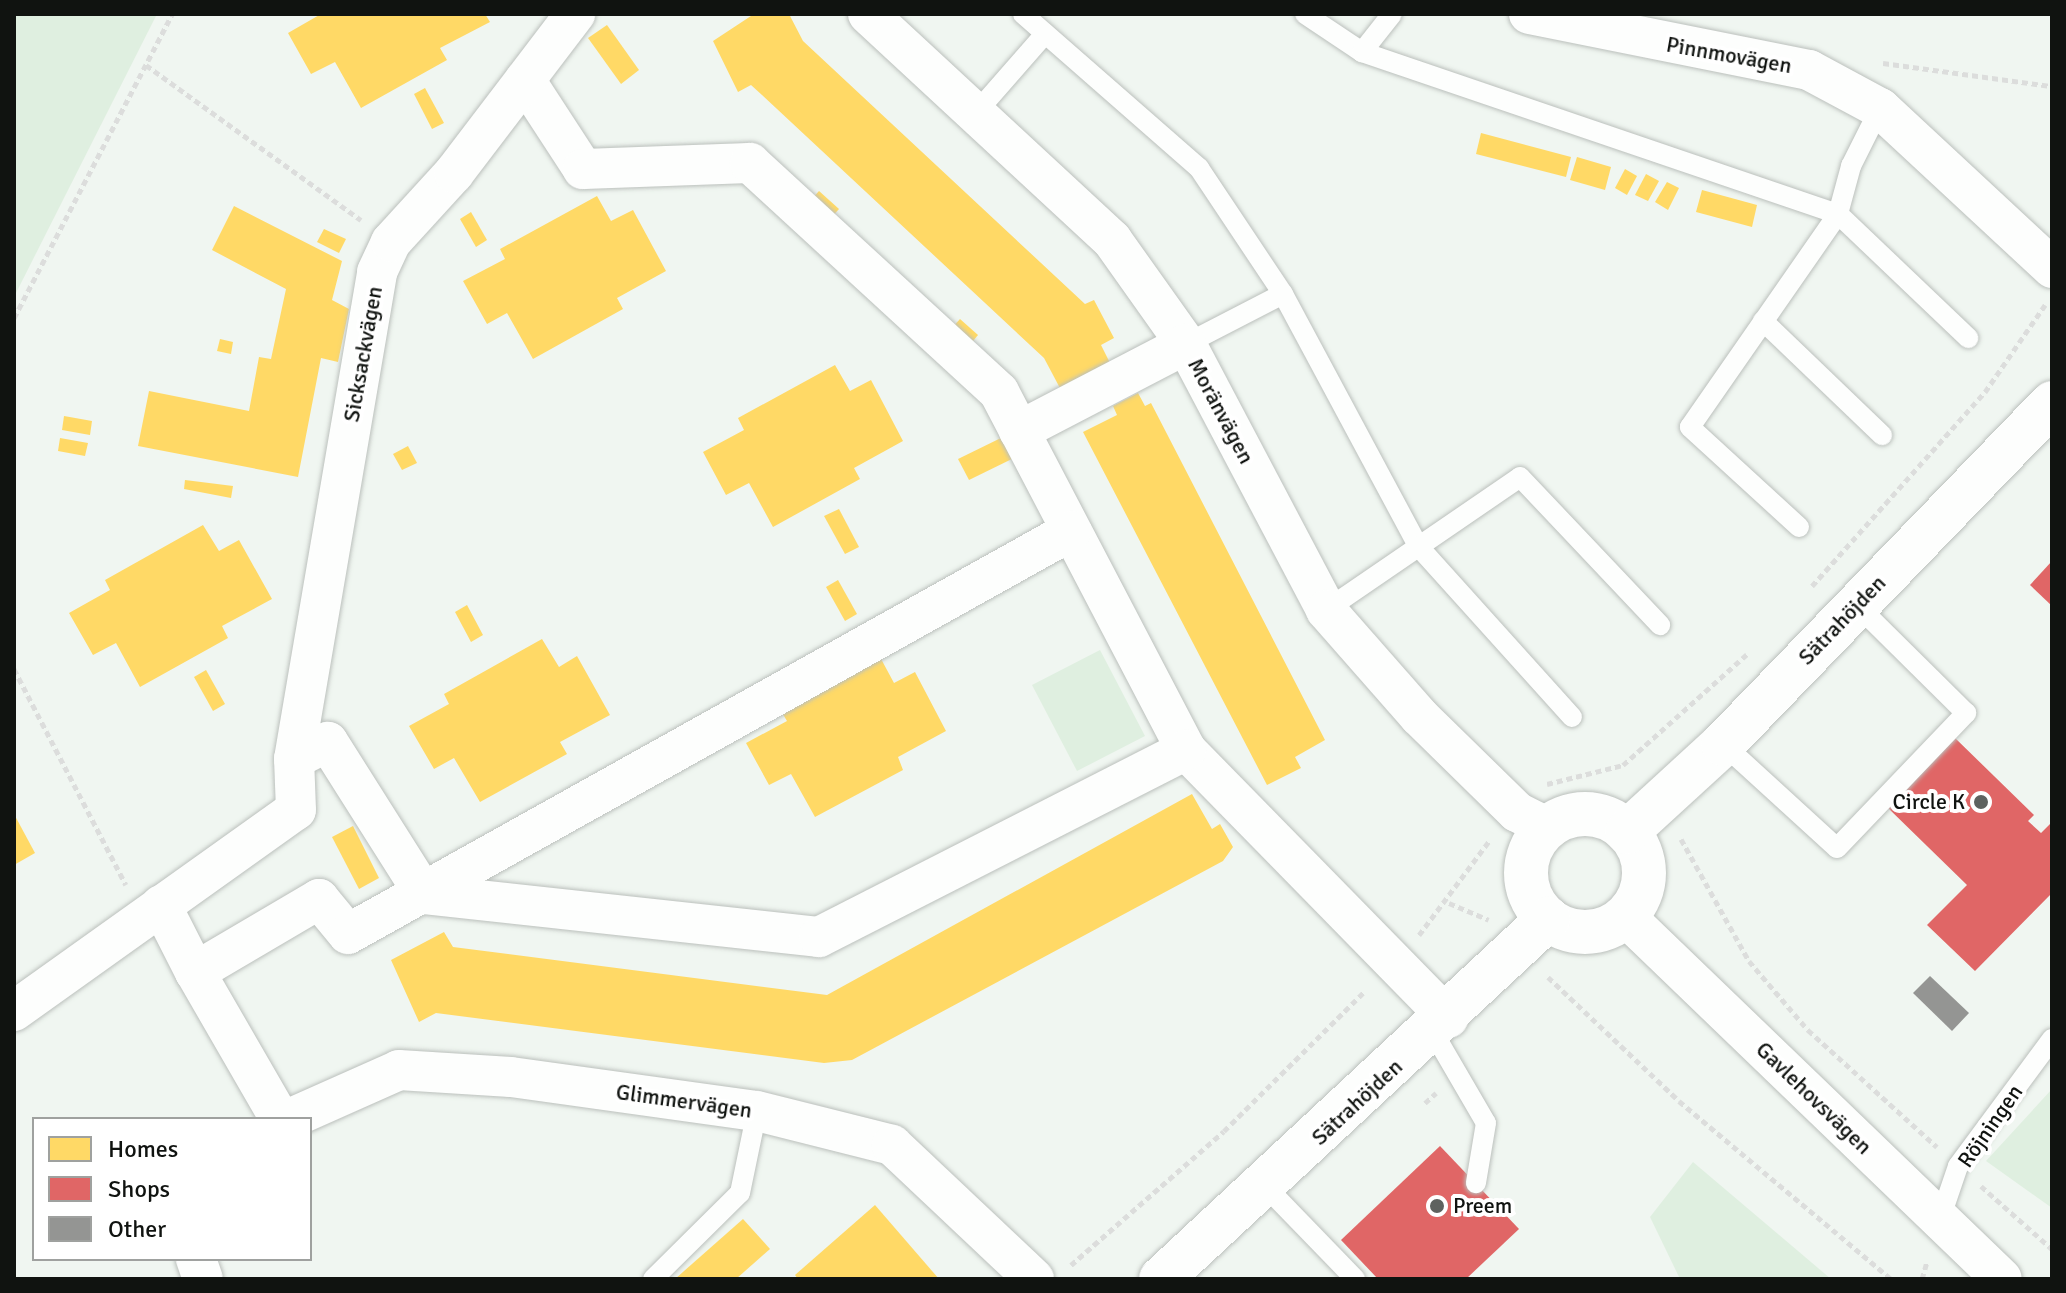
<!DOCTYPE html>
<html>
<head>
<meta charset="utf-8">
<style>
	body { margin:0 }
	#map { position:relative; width:2066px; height:1293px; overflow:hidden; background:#f0f6f1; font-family:Signika,sans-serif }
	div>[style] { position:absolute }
	.green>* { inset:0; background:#dfefe0 }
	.homes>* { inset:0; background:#ffd966 }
	.shops>* { inset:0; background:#e06666 }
	.building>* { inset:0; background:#949593 }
	.path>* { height:5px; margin-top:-2.5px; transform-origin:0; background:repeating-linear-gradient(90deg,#dcdddc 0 6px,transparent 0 10px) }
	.roads { filter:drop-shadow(0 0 2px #bbc0bc) drop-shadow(0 0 2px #bbc0bc) }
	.service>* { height:20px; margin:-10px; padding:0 10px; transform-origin:10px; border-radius:10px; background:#fdfefd }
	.minor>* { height:40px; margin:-20px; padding:0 20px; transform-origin:20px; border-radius:20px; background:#fdfefd }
	.tertiary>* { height:44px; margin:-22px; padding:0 22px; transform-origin:22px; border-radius:22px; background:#fdfefd }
	.tertiary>.ring { margin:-22px; padding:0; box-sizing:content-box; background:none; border:44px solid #fdfefd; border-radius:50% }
	.dots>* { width:22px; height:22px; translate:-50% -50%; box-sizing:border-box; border:4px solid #fff; border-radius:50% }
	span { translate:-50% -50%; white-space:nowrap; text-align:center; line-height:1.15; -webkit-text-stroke:8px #fff; paint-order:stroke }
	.street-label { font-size:22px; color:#101310 }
	.poi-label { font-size:22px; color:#101310 }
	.right { translate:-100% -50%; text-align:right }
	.left { translate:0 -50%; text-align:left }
	.frame { position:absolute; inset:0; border:16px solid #101310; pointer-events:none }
	.legend { position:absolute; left:32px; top:1117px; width:280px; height:144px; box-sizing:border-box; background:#fff; border:2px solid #9fa19f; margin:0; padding:10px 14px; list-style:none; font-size:24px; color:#101310 }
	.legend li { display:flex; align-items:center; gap:16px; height:40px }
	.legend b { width:40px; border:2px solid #9fa19f }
</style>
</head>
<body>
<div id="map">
	<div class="green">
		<div style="clip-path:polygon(14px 14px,157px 14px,14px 297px)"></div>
		<div style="clip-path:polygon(1100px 650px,1145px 736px,1077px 771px,1032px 685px)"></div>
		<div style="clip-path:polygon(2052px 1089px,2052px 1208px,1986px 1161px)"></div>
		<div style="clip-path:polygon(1693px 1162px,1831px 1279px,1680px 1279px,1650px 1217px)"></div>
	</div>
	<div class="homes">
		<div style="clip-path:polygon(321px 14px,485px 14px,490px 22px,440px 48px,447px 60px,361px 108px,335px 62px,311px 74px,288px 33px)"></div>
		<div style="clip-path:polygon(754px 14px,789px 14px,803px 41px,1085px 304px,1094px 300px,1114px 338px,1101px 345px,1110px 363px,1061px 390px,1044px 358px,762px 95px,751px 85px,738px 92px,713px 41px)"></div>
		<div style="clip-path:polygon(607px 25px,639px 70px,621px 84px,588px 38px)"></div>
		<div style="clip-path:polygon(425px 88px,444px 123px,432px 129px,414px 94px)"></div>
		<div style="clip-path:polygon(1481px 133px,1571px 157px,1566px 177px,1476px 154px)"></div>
		<div style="clip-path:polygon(1577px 157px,1611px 167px,1605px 190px,1570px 180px)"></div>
		<div style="clip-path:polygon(1625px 169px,1637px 176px,1627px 195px,1615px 188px)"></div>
		<div style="clip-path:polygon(1646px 174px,1659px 181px,1648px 201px,1635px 195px)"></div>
		<div style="clip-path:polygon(1667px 182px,1679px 188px,1668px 210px,1655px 202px)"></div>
		<div style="clip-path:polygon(1702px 190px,1757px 205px,1752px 227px,1696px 212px)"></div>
		<div style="clip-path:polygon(819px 191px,839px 209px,830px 219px,810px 201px)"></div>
		<div style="clip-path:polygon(597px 196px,611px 221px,633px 210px,666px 271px,617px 298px,623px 309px,533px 359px,507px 313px,487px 324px,463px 281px,505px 259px,500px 249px)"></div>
		<div style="clip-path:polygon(234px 206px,342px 261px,332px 300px,349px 309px,338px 362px,321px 358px,298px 477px,138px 446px,149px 391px,249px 411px,259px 357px,271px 359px,286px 289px,212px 250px)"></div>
		<div style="clip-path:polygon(471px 212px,487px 240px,476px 247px,460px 219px)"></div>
		<div style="clip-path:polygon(324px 229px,346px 239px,339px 253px,317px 242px)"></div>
		<div style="clip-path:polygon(960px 319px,978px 335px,968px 347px,949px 331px)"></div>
		<div style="clip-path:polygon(220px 339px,233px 342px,231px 354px,217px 351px)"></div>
		<div style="clip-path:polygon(835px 365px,850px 391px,871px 380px,903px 441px,854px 468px,860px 479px,773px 527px,749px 483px,726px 495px,703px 452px,744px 430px,738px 418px)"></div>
		<div style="clip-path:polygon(1138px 393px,1145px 406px,1151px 403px,1325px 740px,1295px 757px,1301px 768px,1267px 785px,1083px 432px,1117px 415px,1113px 406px)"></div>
		<div style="clip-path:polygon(64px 416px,92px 421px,90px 435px,62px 430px)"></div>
		<div style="clip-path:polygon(1007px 435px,1018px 456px,969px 480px,958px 459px)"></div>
		<div style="clip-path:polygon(60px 438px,88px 443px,85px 456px,58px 451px)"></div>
		<div style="clip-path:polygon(408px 446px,417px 463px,402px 470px,393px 454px)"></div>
		<div style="clip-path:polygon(185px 480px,233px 486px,231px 498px,184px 489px)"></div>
		<div style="clip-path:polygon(839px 509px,859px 547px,845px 554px,824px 516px)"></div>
		<div style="clip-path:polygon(203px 525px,219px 551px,239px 540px,272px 599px,222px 626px,228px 638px,140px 687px,116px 643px,93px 655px,69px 613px,110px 590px,105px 580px)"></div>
		<div style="clip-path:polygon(838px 580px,857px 614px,845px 621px,826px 587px)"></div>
		<div style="clip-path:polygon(467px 605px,483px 635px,471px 642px,455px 612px)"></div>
		<div style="clip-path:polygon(542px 639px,559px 667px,577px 656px,610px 715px,560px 742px,567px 754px,480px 802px,454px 758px,434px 769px,409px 726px,449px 704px,444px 694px)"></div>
		<div style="clip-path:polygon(880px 657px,894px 683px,915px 672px,946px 731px,898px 757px,903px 770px,815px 817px,791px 774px,769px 785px,746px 743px,787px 721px,781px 711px)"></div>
		<div style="clip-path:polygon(206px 670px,225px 704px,213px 711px,194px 677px)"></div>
		<div style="clip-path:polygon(1192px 794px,1212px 829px,1220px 824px,1233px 847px,1223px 861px,852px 1060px,824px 1063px,436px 1013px,419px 1022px,391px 960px,444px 932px,453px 947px,827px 995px)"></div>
		<div style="clip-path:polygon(14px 814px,35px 853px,14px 865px)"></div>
		<div style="clip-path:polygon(353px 826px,379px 878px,359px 889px,332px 837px)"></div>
		<div style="clip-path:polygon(875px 1205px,939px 1279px,798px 1279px,795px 1275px)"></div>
		<div style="clip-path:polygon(743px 1219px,770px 1249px,736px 1279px,675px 1279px)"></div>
	</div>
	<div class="shops">
		<div style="clip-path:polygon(2052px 561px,2052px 606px,2030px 585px)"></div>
		<div style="clip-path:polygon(1954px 737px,2034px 815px,2028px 821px,2041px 833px,2052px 822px,2052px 893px,1975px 971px,1927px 925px,1967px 885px,1887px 807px)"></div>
		<div style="clip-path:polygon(1440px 1146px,1519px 1229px,1466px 1279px,1378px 1279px,1341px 1240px)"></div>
	</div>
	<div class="building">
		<div style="clip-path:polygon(1930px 976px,1969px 1013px,1952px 1031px,1913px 993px)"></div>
	</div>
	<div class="path">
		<div style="left:1883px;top:63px;width:171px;rotate:7.8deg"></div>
		<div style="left:146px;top:65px;width:265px;rotate:35.8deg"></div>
		<div style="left:14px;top:318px;width:343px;rotate:-62.5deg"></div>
		<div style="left:1812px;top:586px;width:260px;rotate:-48.3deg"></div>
		<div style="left:1985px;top:392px;width:106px;rotate:-55.4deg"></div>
		<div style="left:14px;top:669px;width:243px;rotate:62.6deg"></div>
		<div style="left:1547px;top:784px;width:78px;rotate:-14deg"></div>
		<div style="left:1623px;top:765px;width:166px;rotate:-41.8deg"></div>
		<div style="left:1681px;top:839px;width:140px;rotate:60.9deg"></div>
		<div style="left:1749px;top:961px;width:91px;rotate:49.5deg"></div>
		<div style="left:1808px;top:1030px;width:174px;rotate:42.2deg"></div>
		<div style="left:1449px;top:903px;width:43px;rotate:23deg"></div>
		<div style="left:1419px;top:935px;width:117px;rotate:-53.3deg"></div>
		<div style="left:1548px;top:977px;width:180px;rotate:43.4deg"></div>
		<div style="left:1679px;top:1101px;width:277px;rotate:40deg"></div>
		<div style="left:1425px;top:1103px;width:15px;rotate:-42deg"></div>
		<div style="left:1981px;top:1186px;width:95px;rotate:41.6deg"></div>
		<div style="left:1071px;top:1265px;width:203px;rotate:-41.2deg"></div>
		<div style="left:1224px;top:1131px;width:199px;rotate:-44.8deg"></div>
		<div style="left:1922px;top:1279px;width:18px;rotate:-74deg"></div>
	</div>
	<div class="roads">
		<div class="service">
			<div style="left:1023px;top:14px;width:234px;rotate:41.2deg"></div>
			<div style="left:1199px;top:168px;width:151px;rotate:56.3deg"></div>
			<div style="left:1283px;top:294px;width:286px;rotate:61.8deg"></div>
			<div style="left:1418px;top:546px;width:230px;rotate:48deg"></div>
			<div style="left:1305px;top:14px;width:69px;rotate:33.7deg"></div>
			<div style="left:1362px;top:52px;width:503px;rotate:18.8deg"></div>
			<div style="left:1838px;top:214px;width:180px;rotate:43.6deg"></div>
			<div style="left:1362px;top:52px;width:48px;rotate:-51.7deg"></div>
			<div style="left:974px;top:115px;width:108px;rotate:-48.8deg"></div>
			<div style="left:1763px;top:321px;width:165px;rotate:43.8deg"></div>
			<div style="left:1186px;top:344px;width:109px;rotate:-27.3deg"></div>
			<div style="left:1799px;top:527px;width:148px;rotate:-137.5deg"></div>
			<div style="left:1690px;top:427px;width:259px;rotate:-55.2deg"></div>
			<div style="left:1838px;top:214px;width:50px;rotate:-74.8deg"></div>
			<div style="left:1851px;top:166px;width:65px;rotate:-63.4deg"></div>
			<div style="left:1326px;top:610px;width:235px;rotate:-34.4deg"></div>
			<div style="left:1520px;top:477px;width:204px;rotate:46.6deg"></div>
			<div style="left:1723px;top:744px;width:154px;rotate:42.4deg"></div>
			<div style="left:1837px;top:848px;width:187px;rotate:-46.3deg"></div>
			<div style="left:1966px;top:713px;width:153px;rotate:-135.3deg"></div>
			<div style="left:1433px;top:1032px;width:105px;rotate:59.8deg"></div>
			<div style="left:1486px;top:1123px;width:61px;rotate:99.5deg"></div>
			<div style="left:1266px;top:1187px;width:128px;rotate:45.9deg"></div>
			<div style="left:1940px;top:1219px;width:56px;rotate:-71.2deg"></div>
			<div style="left:1958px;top:1166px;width:158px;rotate:-53.5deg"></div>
			<div style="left:653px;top:1279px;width:122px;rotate:-44.7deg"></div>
			<div style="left:740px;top:1193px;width:84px;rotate:-78.3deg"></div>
		</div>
		<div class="minor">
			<div style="left:868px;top:14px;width:333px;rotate:42.8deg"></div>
			<div style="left:1112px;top:240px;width:128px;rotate:54.6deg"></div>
			<div style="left:1186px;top:344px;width:301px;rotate:62.2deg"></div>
			<div style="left:1326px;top:610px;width:141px;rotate:48.7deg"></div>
			<div style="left:1419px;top:716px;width:137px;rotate:44.4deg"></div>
			<div style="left:1517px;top:812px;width:34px;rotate:27deg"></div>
			<div style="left:1529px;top:14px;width:286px;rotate:11.3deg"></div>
			<div style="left:1809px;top:70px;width:81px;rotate:28.2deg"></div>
			<div style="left:1880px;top:108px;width:235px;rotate:42.9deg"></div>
			<div style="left:525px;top:80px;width:106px;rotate:56.9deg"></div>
			<div style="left:583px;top:169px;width:167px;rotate:-2.1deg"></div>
			<div style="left:750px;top:163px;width:338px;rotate:42.6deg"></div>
			<div style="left:999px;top:392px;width:404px;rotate:62.4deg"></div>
			<div style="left:1186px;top:750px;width:375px;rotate:45.6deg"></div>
			<div style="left:1019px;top:431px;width:188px;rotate:-27.5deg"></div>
			<div style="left:294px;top:759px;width:38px;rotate:-27deg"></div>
			<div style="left:328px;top:742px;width:180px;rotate:57.7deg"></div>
			<div style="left:424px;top:894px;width:397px;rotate:6.2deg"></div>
			<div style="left:819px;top:937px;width:412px;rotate:-27deg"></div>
			<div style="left:161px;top:905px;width:75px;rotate:63.1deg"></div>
			<div style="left:1625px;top:916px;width:523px;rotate:43.92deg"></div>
			<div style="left:14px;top:1011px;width:346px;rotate:-35.5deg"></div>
			<div style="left:296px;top:810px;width:51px;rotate:-92.2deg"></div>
			<div style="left:294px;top:759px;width:494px;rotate:-80.3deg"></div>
			<div style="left:377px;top:272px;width:33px;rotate:-65deg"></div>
			<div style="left:391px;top:242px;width:93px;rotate:-47.6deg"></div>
			<div style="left:454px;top:173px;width:200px;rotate:-52.7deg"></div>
			<div style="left:280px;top:1119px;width:170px;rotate:-120deg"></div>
			<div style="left:195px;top:972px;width:144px;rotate:-30.5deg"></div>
			<div style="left:319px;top:899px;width:45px;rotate:50.4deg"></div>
			<div style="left:348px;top:934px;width:828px;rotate:-29.14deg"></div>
			<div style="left:289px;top:1119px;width:120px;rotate:-24deg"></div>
			<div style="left:399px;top:1070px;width:112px;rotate:3.6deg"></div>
			<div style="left:511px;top:1077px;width:248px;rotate:7.9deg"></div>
			<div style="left:757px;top:1111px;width:139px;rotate:14.1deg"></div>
			<div style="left:892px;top:1145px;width:195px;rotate:43.3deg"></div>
			<div style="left:196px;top:1259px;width:21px;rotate:71deg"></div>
		</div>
		<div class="tertiary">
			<div class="ring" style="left:1526px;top:814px;width:74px;height:74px"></div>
			<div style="left:1627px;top:832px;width:130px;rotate:-42.5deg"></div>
			<div style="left:1723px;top:744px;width:474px;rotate:-46deg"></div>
			<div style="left:1161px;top:1279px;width:529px;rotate:-42.93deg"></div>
		</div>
	</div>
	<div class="dots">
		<div style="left:1981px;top:802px;background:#5e625f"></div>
		<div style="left:1437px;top:1206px;background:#5e625f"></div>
	</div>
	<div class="street-label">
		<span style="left:1729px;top:55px;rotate:10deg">Pinnmovägen</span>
		<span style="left:363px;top:354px;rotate:-80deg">Sicksackvägen</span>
		<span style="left:1221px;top:411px;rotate:62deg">Moränvägen</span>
		<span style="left:1842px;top:620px;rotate:-46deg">Sätrahöjden</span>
		<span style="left:1814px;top:1098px;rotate:44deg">Gavlehovsvägen</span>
		<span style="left:684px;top:1101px;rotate:8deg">Glimmervägen</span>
		<span style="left:1357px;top:1102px;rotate:-43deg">Sätrahöjden</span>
		<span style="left:1990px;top:1126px;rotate:-55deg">Röjningen</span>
	</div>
	<div class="poi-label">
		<span class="right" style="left:1965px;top:802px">Circle K</span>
		<span class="left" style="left:1453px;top:1206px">Preem</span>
	</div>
	<div class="frame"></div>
	<ul class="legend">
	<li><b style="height:22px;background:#ffd966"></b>Homes</li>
	<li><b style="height:22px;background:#e06666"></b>Shops</li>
	<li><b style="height:22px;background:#949593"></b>Other</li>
	</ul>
</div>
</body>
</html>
